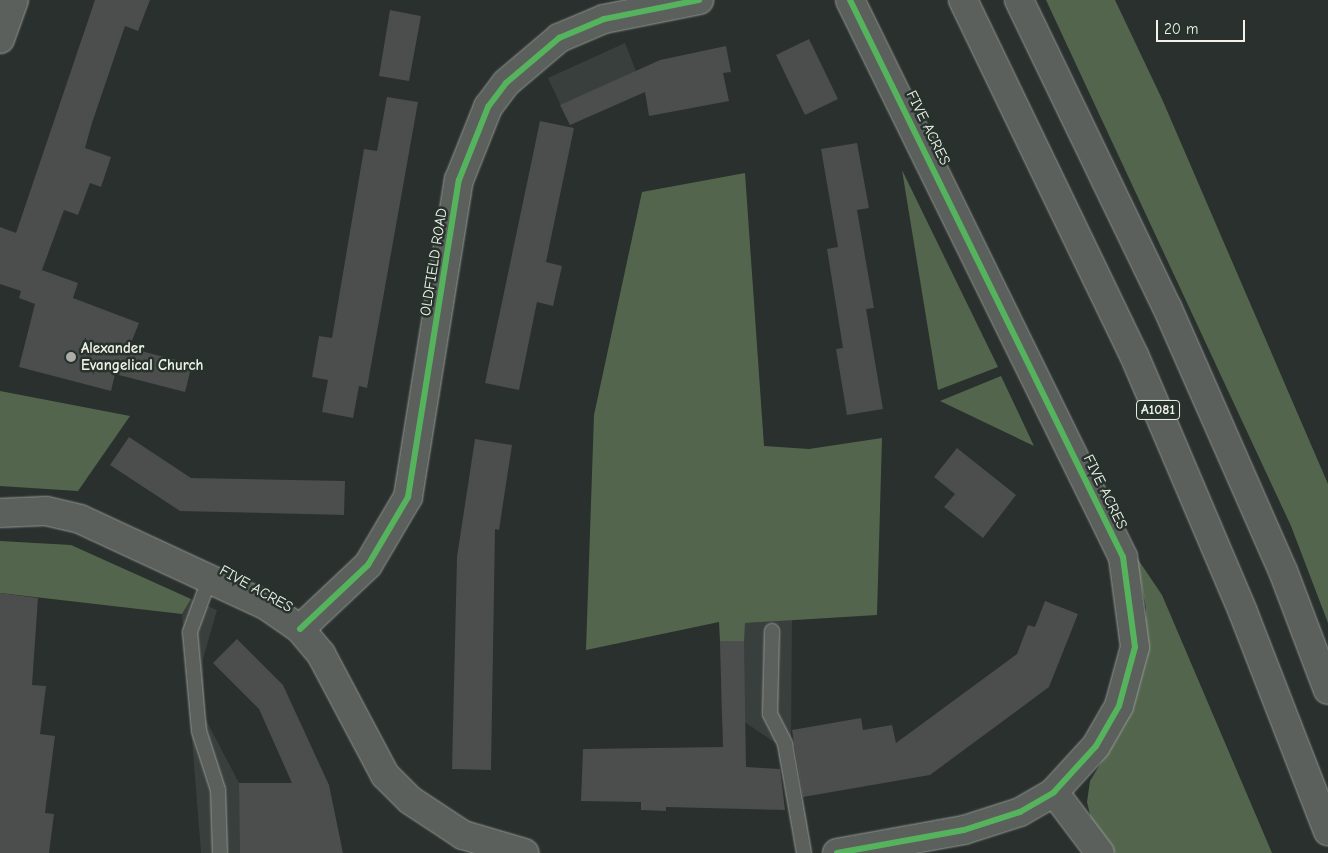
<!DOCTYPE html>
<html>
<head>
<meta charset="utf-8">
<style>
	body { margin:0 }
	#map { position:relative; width:1328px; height:853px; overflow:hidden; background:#29302d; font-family:"Comic Neue",sans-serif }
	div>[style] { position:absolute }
	.built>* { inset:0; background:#393f3c }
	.green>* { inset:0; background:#53664d }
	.building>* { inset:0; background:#4c4d4d }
	.roads { filter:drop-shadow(0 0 1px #969996) drop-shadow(0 0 1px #969996) }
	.lane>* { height:14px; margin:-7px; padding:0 7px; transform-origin:7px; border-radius:7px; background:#5c605c }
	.street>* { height:28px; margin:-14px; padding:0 14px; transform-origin:14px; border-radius:14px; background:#5c605c }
	.primary>* { height:28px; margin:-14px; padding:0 14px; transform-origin:14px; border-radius:14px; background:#5c605c }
	.cycleway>* { height:6px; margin:-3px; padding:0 3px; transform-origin:3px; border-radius:3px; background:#56b35d }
	.dots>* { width:14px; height:14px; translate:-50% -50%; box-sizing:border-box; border:2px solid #26332d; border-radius:50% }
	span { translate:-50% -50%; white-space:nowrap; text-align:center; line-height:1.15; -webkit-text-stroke:5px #26332d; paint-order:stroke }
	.shield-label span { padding:1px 4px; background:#26332d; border:1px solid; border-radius:4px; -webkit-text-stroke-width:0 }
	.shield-label { font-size:14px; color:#f4f1e8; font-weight:700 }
	.street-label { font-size:15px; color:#f4f1e8 }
	.poi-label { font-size:15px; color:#f4f1e8; font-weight:700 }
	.left { translate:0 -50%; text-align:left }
	.scale { position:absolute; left:1156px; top:20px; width:89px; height:22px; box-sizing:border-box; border:2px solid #f4f1e8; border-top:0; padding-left:6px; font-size:15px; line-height:18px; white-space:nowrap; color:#f4f1e8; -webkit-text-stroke:4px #26332d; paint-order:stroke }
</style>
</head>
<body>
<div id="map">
	<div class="built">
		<div style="clip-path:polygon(625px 43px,644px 92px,570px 125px,548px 78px)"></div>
		<div style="clip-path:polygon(191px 599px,217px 610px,203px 659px,205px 718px,239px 783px,263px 783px,264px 853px,201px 853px,182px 614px)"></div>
		<div style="clip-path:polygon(792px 620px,791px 746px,808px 829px,793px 827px,777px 744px,746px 723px,722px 723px,720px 641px,745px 623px)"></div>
	</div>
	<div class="green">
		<div style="clip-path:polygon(1046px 0,1115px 0,1162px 99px,1328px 484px,1328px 623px,1291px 526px)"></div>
		<div style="clip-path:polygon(902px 170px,998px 367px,938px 390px)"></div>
		<div style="clip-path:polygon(745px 173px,764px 446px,809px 449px,882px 438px,877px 615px,745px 623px,744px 641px,720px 641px,719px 622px,586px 650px,594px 415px,642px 192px)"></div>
		<div style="clip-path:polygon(1001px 376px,1034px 446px,940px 401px)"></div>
		<div style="clip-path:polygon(0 391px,130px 416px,78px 491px,0 486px)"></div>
		<div style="clip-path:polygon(0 541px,71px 545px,191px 599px,182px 614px,0 593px)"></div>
		<div style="clip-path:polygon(1135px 555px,1162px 595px,1272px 853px,1115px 853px,1092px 823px,1087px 802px,1090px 781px,1113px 743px,1144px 661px,1146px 607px)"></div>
	</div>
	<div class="building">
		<div style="clip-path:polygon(95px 0,150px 0,138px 31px,125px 26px,92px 123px,85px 148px,111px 157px,101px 187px,90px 183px,78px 215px,64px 210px,42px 270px,78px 283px,73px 298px,139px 323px,129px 348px,192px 364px,185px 392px,115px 374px,111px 391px,19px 367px,35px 304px,19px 298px,21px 291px,0 284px,0 227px,16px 233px)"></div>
		<div style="clip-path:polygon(390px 10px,421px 16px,409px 81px,379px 76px)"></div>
		<div style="clip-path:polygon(809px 39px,838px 99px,805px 115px,776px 55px)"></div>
		<div style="clip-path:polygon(726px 46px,731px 72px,723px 73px,729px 101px,649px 116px,645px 92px,570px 125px,560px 105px,660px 60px)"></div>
		<div style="clip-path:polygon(387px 97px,418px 102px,367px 388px,359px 386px,353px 418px,322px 412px,328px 380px,312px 377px,319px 336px,332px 338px,364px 149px,377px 151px)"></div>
		<div style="clip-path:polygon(540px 121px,574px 128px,546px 262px,562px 266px,553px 306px,537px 302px,519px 390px,485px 383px)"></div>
		<div style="clip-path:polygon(857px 143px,869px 208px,857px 210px,874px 308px,866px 309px,883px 409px,847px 415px,836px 349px,843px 348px,827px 249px,838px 247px,821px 149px)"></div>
		<div style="clip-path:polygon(129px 437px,191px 478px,345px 481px,344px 515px,180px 511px,110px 465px)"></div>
		<div style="clip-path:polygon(475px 439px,512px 445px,499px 530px,495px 529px,491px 770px,452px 769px,457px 557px)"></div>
		<div style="clip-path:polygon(957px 448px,1016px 495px,983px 538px,944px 507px,955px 494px,934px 477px)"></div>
		<div style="clip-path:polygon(0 593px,38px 598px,32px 685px,46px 686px,40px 734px,55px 736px,45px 813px,54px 814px,49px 853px,0 853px)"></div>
		<div style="clip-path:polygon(1045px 601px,1078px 614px,1049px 687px,930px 775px,803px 797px,792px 730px,861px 718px,863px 730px,892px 725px,896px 743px,1017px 654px,1028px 625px,1035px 627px)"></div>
		<div style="clip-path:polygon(237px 639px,283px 685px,329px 785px,343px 853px,240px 853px,239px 783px,292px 783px,259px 709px,213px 663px)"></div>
		<div style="clip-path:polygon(720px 641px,744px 641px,746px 767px,780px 769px,785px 810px,666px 807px,666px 811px,641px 810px,641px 802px,581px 801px,583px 749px,723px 747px)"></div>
	</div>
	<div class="roads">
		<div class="lane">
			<div style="left:210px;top:577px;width:59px;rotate:110deg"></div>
			<div style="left:190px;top:632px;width:99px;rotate:84.8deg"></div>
			<div style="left:199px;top:731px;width:62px;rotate:72.1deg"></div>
			<div style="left:218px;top:790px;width:63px;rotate:88.2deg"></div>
			<div style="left:772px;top:631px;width:83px;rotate:91.4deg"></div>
			<div style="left:770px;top:714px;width:34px;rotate:63deg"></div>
			<div style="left:785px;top:744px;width:111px;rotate:80.1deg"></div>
		</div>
		<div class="street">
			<div style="left:0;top:39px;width:41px;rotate:-70.3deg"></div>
			<div style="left:0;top:513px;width:46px;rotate:-2.5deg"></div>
			<div style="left:46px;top:511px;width:35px;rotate:13deg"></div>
			<div style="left:80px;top:519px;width:206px;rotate:24.9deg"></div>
			<div style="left:267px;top:606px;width:40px;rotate:34.9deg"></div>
			<div style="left:300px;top:629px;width:33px;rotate:50deg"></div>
			<div style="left:321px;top:654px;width:137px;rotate:62.1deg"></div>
			<div style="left:385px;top:775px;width:35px;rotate:45deg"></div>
			<div style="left:410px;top:800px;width:64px;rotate:33.4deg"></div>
			<div style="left:463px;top:835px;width:64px;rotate:16.4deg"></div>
			<div style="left:300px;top:629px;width:93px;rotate:-43.3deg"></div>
			<div style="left:368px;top:565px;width:79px;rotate:-59.5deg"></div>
			<div style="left:408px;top:497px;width:321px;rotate:-80.9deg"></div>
			<div style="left:459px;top:180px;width:79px;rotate:-68.3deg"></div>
			<div style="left:488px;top:107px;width:30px;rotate:-53deg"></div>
			<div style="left:506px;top:83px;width:70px;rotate:-40.3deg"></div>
			<div style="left:559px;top:38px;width:49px;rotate:-22.9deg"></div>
			<div style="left:604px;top:19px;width:97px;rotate:-11.3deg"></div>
			<div style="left:1054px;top:792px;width:76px;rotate:53deg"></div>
			<div style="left:837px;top:853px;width:129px;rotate:-10.3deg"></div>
			<div style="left:964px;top:830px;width:59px;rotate:-17.8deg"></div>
			<div style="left:1020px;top:812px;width:39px;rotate:-30deg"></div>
			<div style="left:1054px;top:792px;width:62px;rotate:-47.6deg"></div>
			<div style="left:1096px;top:746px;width:46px;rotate:-60.1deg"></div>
			<div style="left:1119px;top:706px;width:61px;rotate:-74.8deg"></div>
			<div style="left:1135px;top:647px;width:91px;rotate:-97.6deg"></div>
			<div style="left:1123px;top:557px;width:620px;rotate:-116.11deg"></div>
		</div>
		<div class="primary">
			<div style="left:963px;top:0;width:394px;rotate:64.3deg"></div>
			<div style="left:1134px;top:355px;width:279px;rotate:67deg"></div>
			<div style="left:1243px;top:612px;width:235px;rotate:68.8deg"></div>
			<div style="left:1019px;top:0;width:341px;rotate:64.3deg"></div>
			<div style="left:1167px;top:307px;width:288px;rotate:66.3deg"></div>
			<div style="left:1283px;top:571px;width:127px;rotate:69.3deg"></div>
		</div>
	</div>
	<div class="cycleway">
		<div style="left:300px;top:629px;width:93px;rotate:-43.3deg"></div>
		<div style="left:368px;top:565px;width:79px;rotate:-59.5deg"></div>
		<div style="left:408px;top:497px;width:321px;rotate:-80.9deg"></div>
		<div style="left:459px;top:180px;width:79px;rotate:-68.3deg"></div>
		<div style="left:488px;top:107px;width:30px;rotate:-53deg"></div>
		<div style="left:506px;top:83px;width:70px;rotate:-40.3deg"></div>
		<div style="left:559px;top:38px;width:49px;rotate:-22.9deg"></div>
		<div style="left:604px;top:19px;width:97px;rotate:-11.3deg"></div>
		<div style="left:837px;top:853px;width:129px;rotate:-10.3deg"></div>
		<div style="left:964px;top:830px;width:59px;rotate:-17.8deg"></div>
		<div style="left:1020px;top:812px;width:39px;rotate:-30deg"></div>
		<div style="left:1054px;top:792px;width:62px;rotate:-47.6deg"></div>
		<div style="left:1096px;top:746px;width:46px;rotate:-60.1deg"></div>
		<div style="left:1119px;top:706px;width:61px;rotate:-74.8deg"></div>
		<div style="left:1135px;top:647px;width:91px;rotate:-97.6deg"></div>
		<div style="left:1123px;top:557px;width:620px;rotate:-116.11deg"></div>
	</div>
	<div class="dots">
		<div style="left:71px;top:357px;background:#adada7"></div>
	</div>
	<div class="shield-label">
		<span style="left:1158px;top:410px">A1081</span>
	</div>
	<div class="street-label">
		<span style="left:928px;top:128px;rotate:64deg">FIVE ACRES</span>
		<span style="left:434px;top:262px;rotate:-81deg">OLDFIELD ROAD</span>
		<span style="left:1105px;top:492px;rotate:64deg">FIVE ACRES</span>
		<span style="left:256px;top:589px;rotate:29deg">FIVE ACRES</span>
	</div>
	<div class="poi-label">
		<span class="left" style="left:81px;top:357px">Alexander<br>Evangelical Church</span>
	</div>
	<div class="scale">20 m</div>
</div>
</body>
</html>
